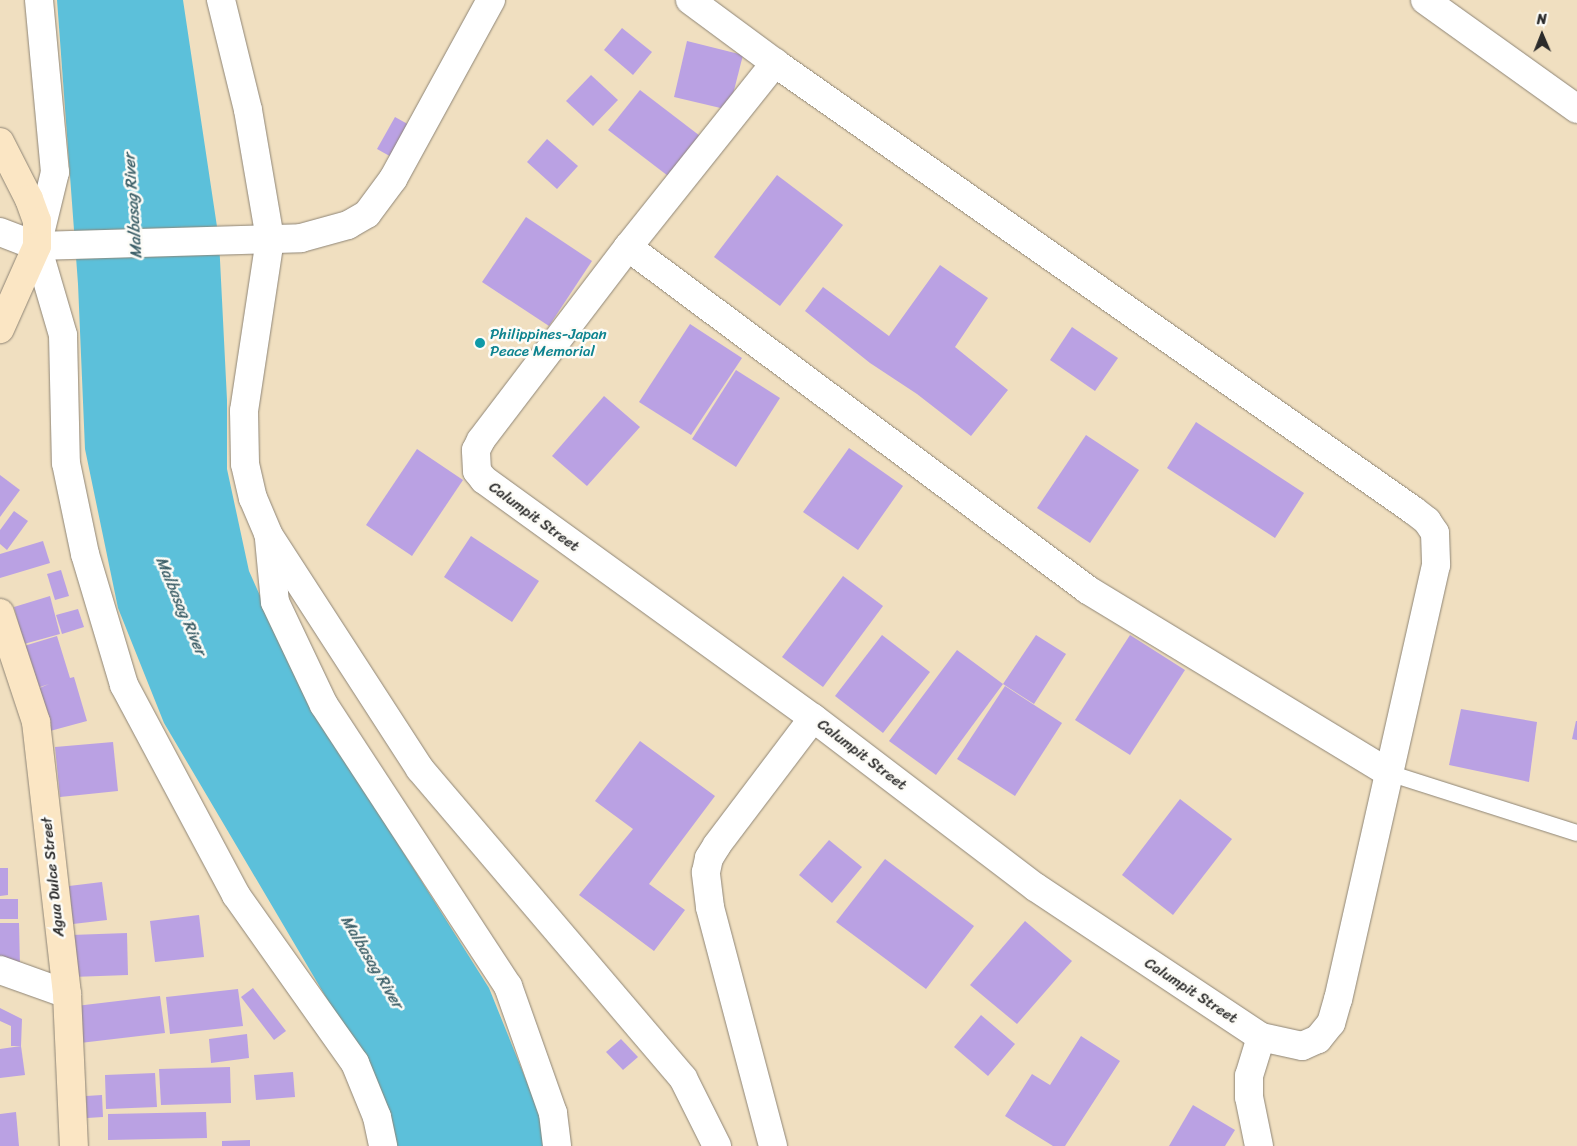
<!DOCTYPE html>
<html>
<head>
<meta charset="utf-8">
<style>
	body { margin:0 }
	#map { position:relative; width:1577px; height:1146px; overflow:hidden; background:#f0dfc0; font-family:Sriracha,sans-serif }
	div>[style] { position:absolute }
	.water>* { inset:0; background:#5cc0da }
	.building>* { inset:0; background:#baa1e3 }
	.roads { filter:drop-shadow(0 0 1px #8e8576) drop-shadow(0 0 1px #8e8576) }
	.service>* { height:16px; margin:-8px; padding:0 8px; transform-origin:8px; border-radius:8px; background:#fff }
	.minor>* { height:28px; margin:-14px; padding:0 14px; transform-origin:14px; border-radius:14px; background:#fff }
	.tertiary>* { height:28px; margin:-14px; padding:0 14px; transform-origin:14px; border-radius:14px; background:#fff }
	.secondary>* { height:28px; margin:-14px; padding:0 14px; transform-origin:14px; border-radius:14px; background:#fbe6c4 }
	.dots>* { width:14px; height:14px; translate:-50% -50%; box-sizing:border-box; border:2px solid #fdfcf7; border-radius:50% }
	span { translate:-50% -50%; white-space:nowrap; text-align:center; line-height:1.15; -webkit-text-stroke:5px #fdfcf7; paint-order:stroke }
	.culture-label { font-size:15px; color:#0d838f }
	.left { translate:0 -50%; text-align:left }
	.street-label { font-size:15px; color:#2b2b2b }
	.water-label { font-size:16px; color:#3c5f68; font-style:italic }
	.north { position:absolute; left:1517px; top:10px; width:50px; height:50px; -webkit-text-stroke:4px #fdfcf7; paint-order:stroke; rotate:359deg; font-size:14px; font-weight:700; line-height:20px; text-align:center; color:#2b2b2b }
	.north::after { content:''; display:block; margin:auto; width:18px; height:22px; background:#2b2b2b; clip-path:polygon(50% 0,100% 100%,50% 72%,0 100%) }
</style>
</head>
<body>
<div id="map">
	<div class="water">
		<div style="clip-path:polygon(57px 0,183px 0,219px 240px,227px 400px,227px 469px,249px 571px,304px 695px,489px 988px,541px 1117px,544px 1146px,391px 1146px,379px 1087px,164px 723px,118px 608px,85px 449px,78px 284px)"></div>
	</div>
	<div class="building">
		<div style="clip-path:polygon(622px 28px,652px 52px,633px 75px,604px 50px)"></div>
		<div style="clip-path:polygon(687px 41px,743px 55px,729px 110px,674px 97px)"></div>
		<div style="clip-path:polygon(591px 75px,618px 100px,593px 126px,566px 101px)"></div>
		<div style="clip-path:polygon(640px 90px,704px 139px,672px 179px,608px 130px)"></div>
		<div style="clip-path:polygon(395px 117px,413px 127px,395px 159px,377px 149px)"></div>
		<div style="clip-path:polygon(547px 139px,578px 166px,557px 189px,527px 162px)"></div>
		<div style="clip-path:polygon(777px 175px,843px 225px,780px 306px,714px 257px)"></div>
		<div style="clip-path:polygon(526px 217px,592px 261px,549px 326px,482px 282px)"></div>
		<div style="clip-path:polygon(940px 265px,988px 298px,955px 347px,1008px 390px,971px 436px,917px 394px,870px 363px,805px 311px,823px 287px,889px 336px)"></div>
		<div style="clip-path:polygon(690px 324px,742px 358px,691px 435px,639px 402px)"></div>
		<div style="clip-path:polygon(1072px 327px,1118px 358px,1095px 391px,1050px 360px)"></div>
		<div style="clip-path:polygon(736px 370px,780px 398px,736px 467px,692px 439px)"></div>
		<div style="clip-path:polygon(604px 396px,640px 427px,587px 486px,552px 456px)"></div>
		<div style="clip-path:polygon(1196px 422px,1304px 493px,1275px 538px,1167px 468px)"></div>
		<div style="clip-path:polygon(1086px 435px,1139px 470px,1090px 543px,1037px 508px)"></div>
		<div style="clip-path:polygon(849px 448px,903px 486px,858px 550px,803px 512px)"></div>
		<div style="clip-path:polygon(417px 449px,463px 480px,412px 556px,366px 525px)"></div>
		<div style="clip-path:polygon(0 475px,20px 490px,0 517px)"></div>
		<div style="clip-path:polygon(14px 511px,28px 521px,7px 550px,0 544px,0 530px)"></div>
		<div style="clip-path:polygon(471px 536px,539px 581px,512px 622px,444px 577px)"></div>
		<div style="clip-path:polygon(43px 541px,50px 563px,0 578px,0 554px)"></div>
		<div style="clip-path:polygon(61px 570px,69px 596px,55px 600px,47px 574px)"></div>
		<div style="clip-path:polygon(843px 576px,883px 606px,823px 687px,782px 657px)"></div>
		<div style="clip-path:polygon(50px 596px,60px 634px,24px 644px,14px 607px)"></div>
		<div style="clip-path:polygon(78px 609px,84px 627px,62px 634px,56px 615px)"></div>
		<div style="clip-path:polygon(882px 635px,930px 672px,883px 733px,835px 696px)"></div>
		<div style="clip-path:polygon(1036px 635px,1066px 654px,1034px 704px,1003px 684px)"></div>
		<div style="clip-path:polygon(1130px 635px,1185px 670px,1130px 755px,1075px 720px)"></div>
		<div style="clip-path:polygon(57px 636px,70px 678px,74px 677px,87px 721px,50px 731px,37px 689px,49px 684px,37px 688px,24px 646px)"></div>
		<div style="clip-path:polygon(957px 650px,1003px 684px,936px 775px,889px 741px)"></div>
		<div style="clip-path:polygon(1005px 686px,1062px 723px,1015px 796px,957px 759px)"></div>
		<div style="clip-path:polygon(1461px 709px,1537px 722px,1529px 782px,1449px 765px)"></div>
		<div style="clip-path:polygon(1576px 721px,1577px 721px,1577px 740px,1572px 739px)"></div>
		<div style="clip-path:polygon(640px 741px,715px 796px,649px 884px,685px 910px,654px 951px,579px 895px,633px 829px,595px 801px)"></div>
		<div style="clip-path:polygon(113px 742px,118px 791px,60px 797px,55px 747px)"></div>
		<div style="clip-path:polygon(1180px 799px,1232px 839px,1173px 915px,1122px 875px)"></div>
		<div style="clip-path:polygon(829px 840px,862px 867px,832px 903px,799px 875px)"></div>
		<div style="clip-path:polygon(885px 859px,974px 926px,926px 989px,836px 922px)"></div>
		<div style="clip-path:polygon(0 868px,8px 868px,8px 895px,0 896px)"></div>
		<div style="clip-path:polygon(102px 882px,107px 920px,73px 924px,69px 886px)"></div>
		<div style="clip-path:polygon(0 899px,18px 899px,18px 919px,0 919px)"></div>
		<div style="clip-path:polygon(199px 915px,204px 957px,155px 962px,150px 921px)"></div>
		<div style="clip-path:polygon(1025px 921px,1072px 961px,1017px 1024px,970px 985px)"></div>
		<div style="clip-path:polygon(0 923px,19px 923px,20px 967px,0 968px)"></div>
		<div style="clip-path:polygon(127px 933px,128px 975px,72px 977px,71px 935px)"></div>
		<div style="clip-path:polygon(253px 988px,286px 1031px,274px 1040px,241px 997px)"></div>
		<div style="clip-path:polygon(238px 989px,243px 1026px,170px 1034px,166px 997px)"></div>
		<div style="clip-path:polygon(160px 996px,165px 1033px,80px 1043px,76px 1006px)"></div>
		<div style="clip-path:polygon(0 1008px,22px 1019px,21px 1046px,11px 1046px,11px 1026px,0 1021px)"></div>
		<div style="clip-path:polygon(981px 1015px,1015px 1044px,988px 1076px,954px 1047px)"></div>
		<div style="clip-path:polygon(247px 1034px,249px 1058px,211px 1063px,209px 1039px)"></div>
		<div style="clip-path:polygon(1081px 1036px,1120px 1061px,1065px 1146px,1053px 1146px,1005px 1116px,1032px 1074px,1050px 1085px)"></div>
		<div style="clip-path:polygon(621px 1039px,638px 1057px,623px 1070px,606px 1052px)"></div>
		<div style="clip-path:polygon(21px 1046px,25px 1075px,0 1078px,0 1049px)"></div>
		<div style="clip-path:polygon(230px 1067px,231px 1103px,161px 1105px,159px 1069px)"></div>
		<div style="clip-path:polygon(293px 1072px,295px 1097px,256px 1100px,254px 1075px)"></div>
		<div style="clip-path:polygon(155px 1073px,157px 1107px,106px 1109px,105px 1075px)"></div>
		<div style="clip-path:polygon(102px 1095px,103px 1117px,87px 1118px,86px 1096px)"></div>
		<div style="clip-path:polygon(1193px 1105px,1235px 1130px,1225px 1146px,1169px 1146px)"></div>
		<div style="clip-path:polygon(16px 1112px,19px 1146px,0 1146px,0 1114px)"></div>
		<div style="clip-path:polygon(206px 1112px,207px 1138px,108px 1140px,108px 1114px)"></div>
		<div style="clip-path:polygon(250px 1140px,250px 1146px,222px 1146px,222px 1141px)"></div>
	</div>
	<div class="roads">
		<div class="service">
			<div style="left:1389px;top:773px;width:197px;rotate:17.7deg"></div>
		</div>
		<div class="minor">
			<div style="left:39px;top:0;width:173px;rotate:84.7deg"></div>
			<div style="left:55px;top:172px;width:76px;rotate:103.7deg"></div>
			<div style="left:37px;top:246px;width:93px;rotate:73.7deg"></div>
			<div style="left:63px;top:335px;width:128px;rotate:88.7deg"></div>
			<div style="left:66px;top:463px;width:93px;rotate:78.2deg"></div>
			<div style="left:85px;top:554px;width:137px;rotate:73.4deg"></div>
			<div style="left:124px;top:685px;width:238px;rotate:61.9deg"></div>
			<div style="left:236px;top:895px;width:206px;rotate:54.7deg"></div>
			<div style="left:355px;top:1063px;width:58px;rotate:67.8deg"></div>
			<div style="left:377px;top:1117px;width:30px;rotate:78deg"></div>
			<div style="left:221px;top:0;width:113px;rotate:76.2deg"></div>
			<div style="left:248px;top:110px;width:131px;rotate:80.3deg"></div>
			<div style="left:270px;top:239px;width:174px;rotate:98.6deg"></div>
			<div style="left:244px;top:411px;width:53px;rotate:88.9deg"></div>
			<div style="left:245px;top:464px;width:35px;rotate:77deg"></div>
			<div style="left:253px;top:498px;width:39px;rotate:67deg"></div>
			<div style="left:268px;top:534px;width:280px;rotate:57.1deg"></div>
			<div style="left:420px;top:769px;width:406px;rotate:49.6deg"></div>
			<div style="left:683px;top:1078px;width:76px;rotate:63.4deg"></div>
			<div style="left:690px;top:0;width:106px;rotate:36.5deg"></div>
			<div style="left:775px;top:63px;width:779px;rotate:35.02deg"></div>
			<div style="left:1413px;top:510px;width:18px;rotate:38deg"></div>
			<div style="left:1427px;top:521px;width:14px;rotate:56deg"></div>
			<div style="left:1435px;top:533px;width:32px;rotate:88deg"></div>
			<div style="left:1436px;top:565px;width:445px;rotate:102.7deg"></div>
			<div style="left:1338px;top:999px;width:25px;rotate:106deg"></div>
			<div style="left:1331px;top:1023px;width:21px;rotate:129deg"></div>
			<div style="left:1318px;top:1039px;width:17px;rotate:156deg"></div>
			<div style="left:1302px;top:1046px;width:42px;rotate:-167.6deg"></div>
			<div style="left:1261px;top:1037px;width:271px;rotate:-146.4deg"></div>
			<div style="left:1035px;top:887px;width:279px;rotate:-142.7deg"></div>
			<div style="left:813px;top:718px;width:406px;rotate:-144.1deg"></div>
			<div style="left:484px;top:480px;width:11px;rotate:-128deg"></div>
			<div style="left:477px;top:471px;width:21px;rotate:-93deg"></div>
			<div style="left:476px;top:450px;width:11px;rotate:-63deg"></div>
			<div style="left:481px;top:440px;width:243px;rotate:-52.7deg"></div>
			<div style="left:628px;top:247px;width:236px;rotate:-51.4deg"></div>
			<div style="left:1425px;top:0;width:187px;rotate:35.6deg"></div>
			<div style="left:628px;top:247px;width:574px;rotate:36.71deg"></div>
			<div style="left:1088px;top:590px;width:352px;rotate:31.3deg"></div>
			<div style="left:269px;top:539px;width:63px;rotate:84.6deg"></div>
			<div style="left:275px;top:602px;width:114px;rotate:64.6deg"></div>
			<div style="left:324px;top:705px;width:336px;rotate:56.8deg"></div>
			<div style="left:508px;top:986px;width:135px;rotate:70.5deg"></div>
			<div style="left:553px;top:1113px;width:33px;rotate:83deg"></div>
			<div style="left:773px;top:1146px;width:247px;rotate:-104.8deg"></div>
			<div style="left:710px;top:907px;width:35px;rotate:-97deg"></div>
			<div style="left:706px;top:872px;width:14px;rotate:-78deg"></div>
			<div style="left:709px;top:858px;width:15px;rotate:-58deg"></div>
			<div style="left:717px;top:845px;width:159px;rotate:-52.9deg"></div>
			<div style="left:1259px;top:1146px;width:50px;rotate:-101.5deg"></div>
			<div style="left:1249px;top:1097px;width:21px;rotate:-90deg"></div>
			<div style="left:1249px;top:1076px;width:41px;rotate:-72.9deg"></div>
		</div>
		<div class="tertiary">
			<div style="left:0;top:232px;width:40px;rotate:21deg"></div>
			<div style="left:37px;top:246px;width:264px;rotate:-1.7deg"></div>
			<div style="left:301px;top:238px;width:49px;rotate:-15.5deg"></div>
			<div style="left:348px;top:225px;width:22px;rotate:-30deg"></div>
			<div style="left:367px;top:214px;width:44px;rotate:-53.4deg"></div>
			<div style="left:393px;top:179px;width:204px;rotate:-61.3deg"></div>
			<div style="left:0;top:970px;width:71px;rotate:19.7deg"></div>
		</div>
		<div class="secondary">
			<div style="left:0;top:142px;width:64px;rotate:63deg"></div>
			<div style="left:29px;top:199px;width:23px;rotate:70deg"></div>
			<div style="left:37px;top:221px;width:25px;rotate:90deg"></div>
			<div style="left:37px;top:246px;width:91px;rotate:114deg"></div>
			<div style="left:0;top:613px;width:115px;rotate:71.7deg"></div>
			<div style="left:36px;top:722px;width:274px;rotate:83.5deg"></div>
			<div style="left:67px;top:994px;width:152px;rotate:87.4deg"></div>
		</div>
	</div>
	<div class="dots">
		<div style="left:480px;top:343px;background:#0f9aa8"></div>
	</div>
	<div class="culture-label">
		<span class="left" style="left:490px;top:343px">Philippines-Japan<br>Peace Memorial</span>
	</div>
	<div class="street-label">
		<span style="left:534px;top:517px;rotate:36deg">Calumpit Street</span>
		<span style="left:862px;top:755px;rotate:37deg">Calumpit Street</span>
		<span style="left:53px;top:877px;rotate:-96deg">Agua Dulce Street</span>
		<span style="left:1191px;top:991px;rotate:33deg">Calumpit Street</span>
	</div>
	<div class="water-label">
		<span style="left:133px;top:206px;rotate:-94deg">Malbasag River</span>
		<span style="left:181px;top:606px;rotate:67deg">Malbasag River</span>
		<span style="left:372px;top:962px;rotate:59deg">Malbasag River</span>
	</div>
	<div class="north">N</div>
</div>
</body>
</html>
